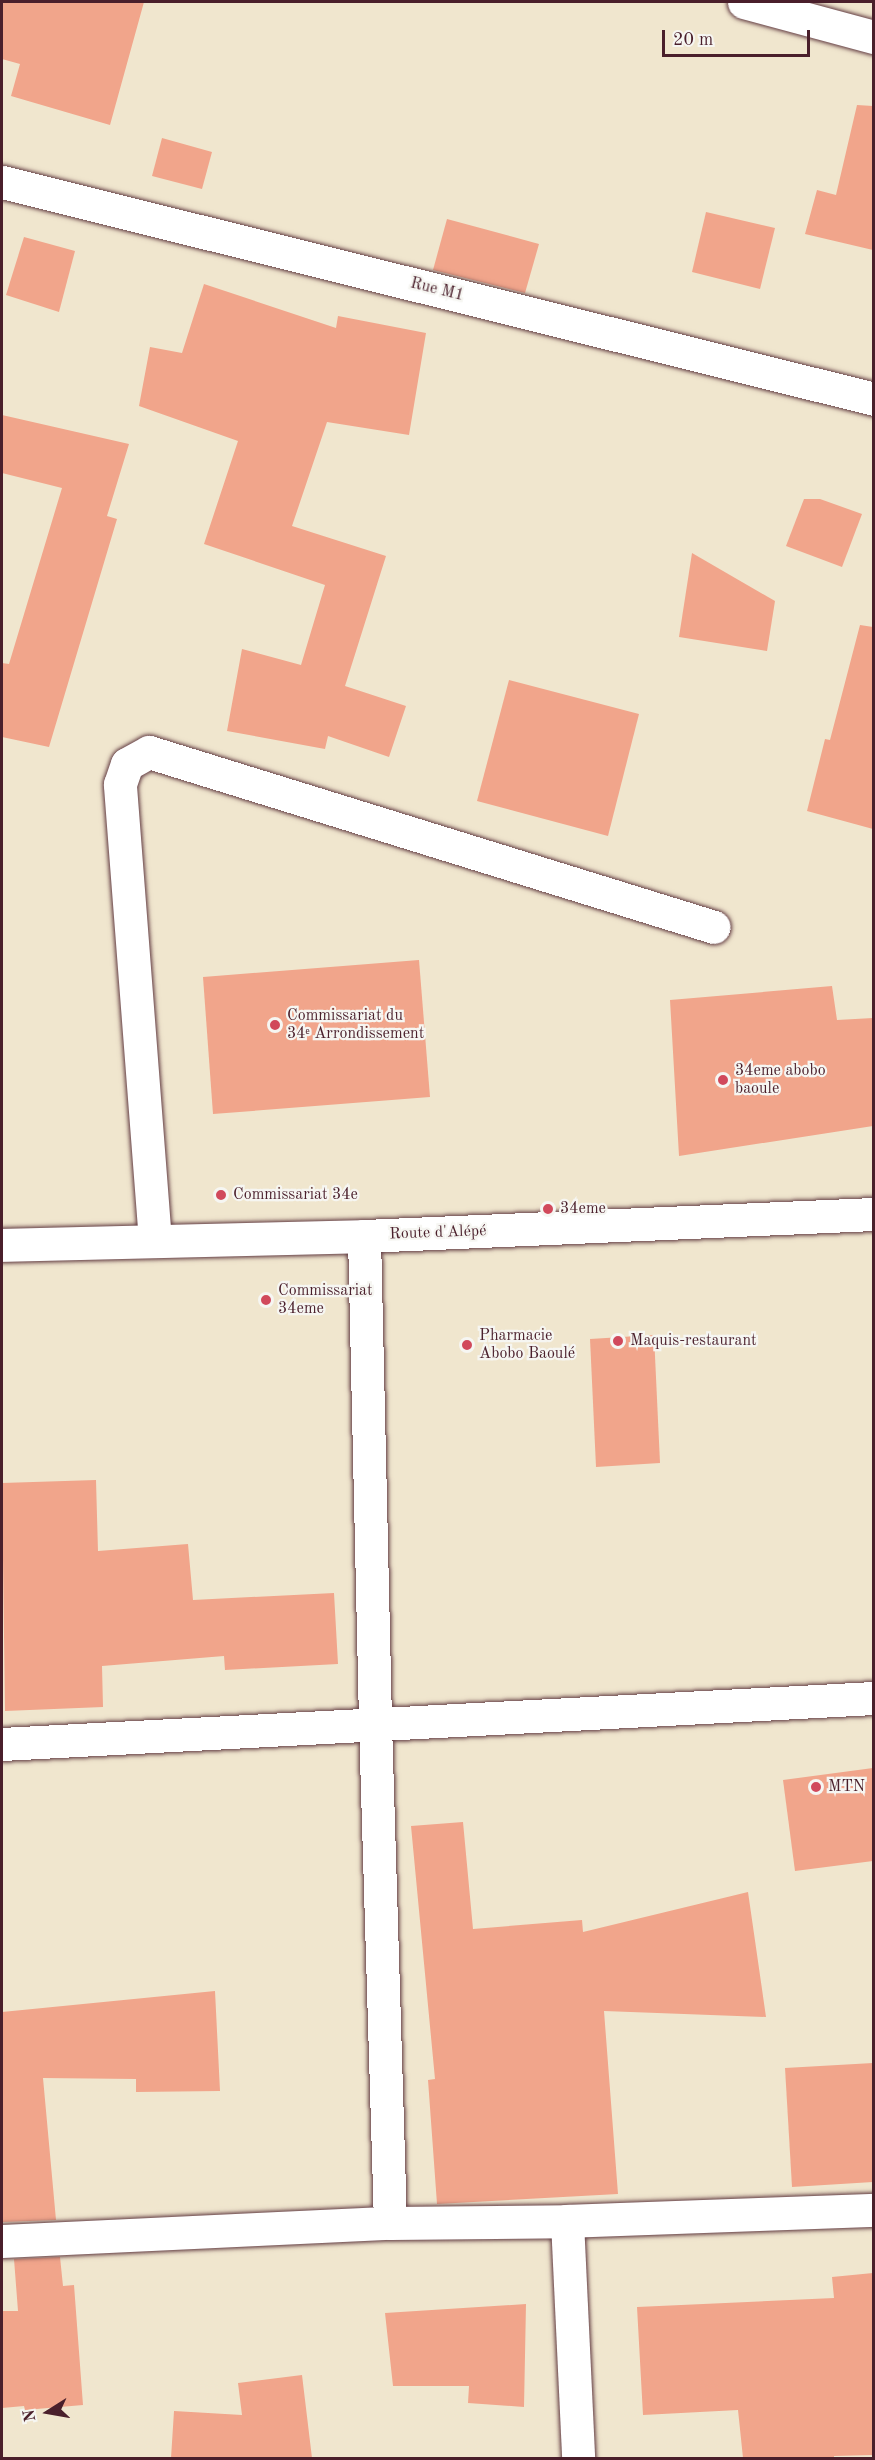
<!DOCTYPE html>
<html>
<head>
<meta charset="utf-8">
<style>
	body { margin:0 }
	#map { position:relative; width:875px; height:2460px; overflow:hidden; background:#f0e6ce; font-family:"Old Standard TT",serif }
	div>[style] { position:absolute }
	.building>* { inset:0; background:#f1a58b }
	.roads { filter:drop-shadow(0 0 2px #633d43) drop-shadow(0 0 2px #633d43) }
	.street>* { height:33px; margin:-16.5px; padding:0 16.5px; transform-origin:16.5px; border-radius:16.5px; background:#fff }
	.secondary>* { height:33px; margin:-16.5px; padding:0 16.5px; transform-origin:16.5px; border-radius:16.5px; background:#fff }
	.dots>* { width:16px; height:16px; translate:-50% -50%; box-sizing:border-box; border:3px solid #f6f6f2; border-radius:50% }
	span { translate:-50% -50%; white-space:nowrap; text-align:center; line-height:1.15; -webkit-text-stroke:4.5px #f6f6f2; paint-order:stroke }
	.street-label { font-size:16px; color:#4a1f2b }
	.poi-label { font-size:16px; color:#4a1f2b }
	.left { translate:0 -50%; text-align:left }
	.frame { position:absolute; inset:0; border:3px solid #4a1f2b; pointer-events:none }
	.north { position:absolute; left:18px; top:2382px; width:60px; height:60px; -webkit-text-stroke:4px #f6f6f2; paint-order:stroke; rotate:259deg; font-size:16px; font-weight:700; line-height:24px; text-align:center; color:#4a1f2b }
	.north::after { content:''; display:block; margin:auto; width:21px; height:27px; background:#4a1f2b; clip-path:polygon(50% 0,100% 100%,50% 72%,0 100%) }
	.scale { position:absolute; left:662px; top:30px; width:148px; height:27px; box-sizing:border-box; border:3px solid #4a1f2b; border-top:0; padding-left:8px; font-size:18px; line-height:21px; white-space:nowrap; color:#4a1f2b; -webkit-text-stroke:4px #f6f6f2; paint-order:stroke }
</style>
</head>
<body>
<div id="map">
	<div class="building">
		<div style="clip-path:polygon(2px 2px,144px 2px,110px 125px,11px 96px,20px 64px,2px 59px)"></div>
		<div style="clip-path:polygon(857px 105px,873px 106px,873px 250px,805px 234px,817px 190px,836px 195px)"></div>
		<div style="clip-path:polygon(162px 138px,212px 152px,202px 189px,152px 176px)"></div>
		<div style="clip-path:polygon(706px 212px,775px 228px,760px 289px,692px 272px)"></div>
		<div style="clip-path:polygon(447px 219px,539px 244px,525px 293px,433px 270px)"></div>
		<div style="clip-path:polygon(24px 237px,75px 251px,59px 312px,6px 295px)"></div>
		<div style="clip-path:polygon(204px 284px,336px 328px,338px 316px,426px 333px,409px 435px,327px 422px,292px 526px,386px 556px,345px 686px,406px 706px,389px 757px,328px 736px,325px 749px,227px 731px,242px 649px,301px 665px,325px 585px,204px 544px,238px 441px,139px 406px,150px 347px,182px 353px)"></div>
		<div style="clip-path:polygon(2px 415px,129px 444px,107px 516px,117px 519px,49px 747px,2px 737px,2px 663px,9px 664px,62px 488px,2px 473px)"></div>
		<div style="clip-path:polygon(804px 499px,820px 499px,862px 514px,842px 567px,786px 546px)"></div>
		<div style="clip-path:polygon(692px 553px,775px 601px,767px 651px,679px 637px)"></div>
		<div style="clip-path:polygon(860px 625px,873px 627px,873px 829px,807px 811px,825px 739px,830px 740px)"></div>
		<div style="clip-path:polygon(509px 680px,639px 714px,608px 836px,477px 801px)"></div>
		<div style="clip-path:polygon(419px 960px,430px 1097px,213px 1114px,203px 977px)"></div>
		<div style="clip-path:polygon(832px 986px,837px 1020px,873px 1018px,873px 1126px,679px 1156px,670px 1000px)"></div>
		<div style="clip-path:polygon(654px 1335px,660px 1463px,596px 1467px,590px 1339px)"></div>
		<div style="clip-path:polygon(96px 1480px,98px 1551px,188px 1544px,193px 1600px,334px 1593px,338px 1664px,225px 1670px,224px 1656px,102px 1666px,103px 1707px,5px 1711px,2px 1483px)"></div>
		<div style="clip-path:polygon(873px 1768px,873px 1861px,795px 1871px,783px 1780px)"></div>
		<div style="clip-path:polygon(463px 1822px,473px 1929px,582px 1920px,583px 1932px,748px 1892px,766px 2017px,604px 2011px,618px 2194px,437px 2204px,428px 2080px,435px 2079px,411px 1826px)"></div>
		<div style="clip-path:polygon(215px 1991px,220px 2091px,136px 2092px,136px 2079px,43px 2078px,56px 2220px,2px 2222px,2px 2012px)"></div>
		<div style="clip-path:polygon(873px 2063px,873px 2182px,792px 2187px,785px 2068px)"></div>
		<div style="clip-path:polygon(60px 2257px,63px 2286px,74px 2285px,83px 2405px,25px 2410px,24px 2406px,2px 2408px,2px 2311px,18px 2311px,14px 2259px)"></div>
		<div style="clip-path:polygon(873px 2273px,873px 2455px,834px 2456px,834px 2458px,743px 2458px,738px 2410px,643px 2415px,637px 2307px,834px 2298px,832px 2277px)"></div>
		<div style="clip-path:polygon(526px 2304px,524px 2407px,468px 2403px,469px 2386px,393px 2386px,385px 2313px)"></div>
		<div style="clip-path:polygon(302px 2375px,312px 2458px,171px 2458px,174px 2411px,242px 2415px,238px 2383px)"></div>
	</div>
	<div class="roads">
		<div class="street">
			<div style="left:744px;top:2px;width:135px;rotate:15.1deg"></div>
			<div style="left:2px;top:182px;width:899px;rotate:13.97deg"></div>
			<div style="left:364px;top:1236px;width:487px;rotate:88.7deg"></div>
			<div style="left:375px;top:1723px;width:500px;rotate:88.28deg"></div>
			<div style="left:155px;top:1241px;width:458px;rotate:-94.4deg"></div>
			<div style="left:120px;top:784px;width:21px;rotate:-71deg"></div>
			<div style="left:127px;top:764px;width:25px;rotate:-29deg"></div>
			<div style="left:149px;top:752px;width:591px;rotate:17.21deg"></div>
			<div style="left:2px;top:1744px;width:873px;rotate:-3.02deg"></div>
			<div style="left:567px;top:2221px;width:237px;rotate:87.3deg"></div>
			<div style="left:2px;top:2241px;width:388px;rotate:-2.7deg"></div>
			<div style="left:390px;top:2223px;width:177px;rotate:-0.6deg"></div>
			<div style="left:567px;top:2221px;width:307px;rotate:-2.1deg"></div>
		</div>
		<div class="secondary">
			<div style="left:2px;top:1245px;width:362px;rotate:-1.4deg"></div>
			<div style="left:364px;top:1236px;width:510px;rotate:-2.47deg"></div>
		</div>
	</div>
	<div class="dots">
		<div style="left:275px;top:1025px;background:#d1495b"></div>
		<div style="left:723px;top:1080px;background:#d1495b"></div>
		<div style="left:221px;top:1195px;background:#d1495b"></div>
		<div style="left:548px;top:1209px;background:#d1495b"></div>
		<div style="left:266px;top:1300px;background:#d1495b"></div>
		<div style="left:618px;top:1341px;background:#d1495b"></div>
		<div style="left:467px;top:1345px;background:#d1495b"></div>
		<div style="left:816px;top:1787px;background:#d1495b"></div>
	</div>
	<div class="street-label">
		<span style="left:437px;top:290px;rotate:14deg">Rue M1</span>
		<span style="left:438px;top:1233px;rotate:-2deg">Route d'Alépé</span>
	</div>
	<div class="poi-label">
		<span class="left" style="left:287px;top:1025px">Commissariat du<br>34ᵉ Arrondissement</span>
		<span class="left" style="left:735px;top:1080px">34eme abobo<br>baoule</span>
		<span class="left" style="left:233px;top:1195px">Commissariat 34e</span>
		<span class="left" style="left:560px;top:1209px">34eme</span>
		<span class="left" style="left:278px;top:1300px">Commissariat<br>34eme</span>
		<span class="left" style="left:479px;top:1345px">Pharmacie<br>Abobo Baoulé</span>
		<span class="left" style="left:630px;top:1341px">Maquis-restaurant</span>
		<span class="left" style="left:828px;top:1787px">MTN</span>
	</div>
	<div class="frame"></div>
	<div class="north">N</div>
	<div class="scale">20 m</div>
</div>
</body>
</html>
